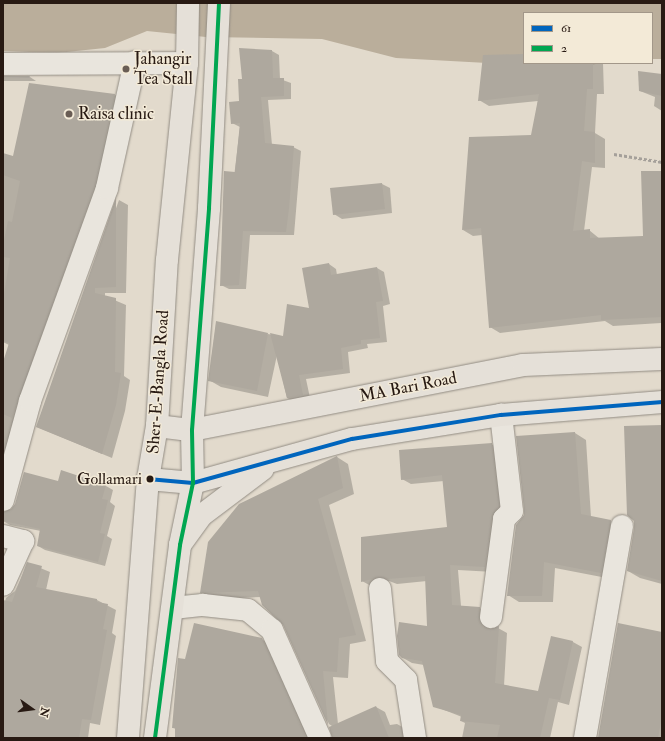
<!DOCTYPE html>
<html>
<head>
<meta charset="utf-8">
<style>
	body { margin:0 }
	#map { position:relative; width:665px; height:741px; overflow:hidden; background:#e2dacc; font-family:"IM FELL Double Pica",serif }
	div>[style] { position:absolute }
	.water>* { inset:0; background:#baae9b }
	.shadow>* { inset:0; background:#0003 }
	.building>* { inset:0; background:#aea89e }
	.path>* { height:2.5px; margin-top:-1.25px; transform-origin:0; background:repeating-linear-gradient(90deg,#a5a09a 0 3px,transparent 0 5px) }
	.roads { filter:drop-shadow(0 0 1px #928c83) drop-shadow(0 0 1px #928c83) }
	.minor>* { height:22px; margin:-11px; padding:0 11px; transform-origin:11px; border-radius:11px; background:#e9e5dd }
	.primary>* { height:22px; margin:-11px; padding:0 11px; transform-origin:11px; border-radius:11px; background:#e5e0d8 }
	.trunk>* { height:22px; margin:-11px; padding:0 11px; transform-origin:11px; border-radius:11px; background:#e5e0d8 }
	.bus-1>* { height:4px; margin:-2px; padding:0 2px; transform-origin:2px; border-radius:2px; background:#0065bd }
	.bus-2>* { height:4px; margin:-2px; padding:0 2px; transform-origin:2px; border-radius:2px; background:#00a651 }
	.dots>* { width:11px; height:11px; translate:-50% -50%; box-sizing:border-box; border:2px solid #f3ead7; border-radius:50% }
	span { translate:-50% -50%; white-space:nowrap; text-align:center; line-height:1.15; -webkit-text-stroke:3px #f3ead7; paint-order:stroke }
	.bus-label { font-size:16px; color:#281a13 }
	.right { translate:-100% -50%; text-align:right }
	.poi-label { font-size:17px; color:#281a13 }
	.left { translate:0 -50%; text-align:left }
	.street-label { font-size:17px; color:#281a13 }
	.frame { position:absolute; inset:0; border:4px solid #281a13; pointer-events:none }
	.legend { position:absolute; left:523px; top:12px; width:130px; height:52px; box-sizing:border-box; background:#f3ead7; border:1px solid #a29789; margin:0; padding:5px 7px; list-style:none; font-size:12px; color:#281a13 }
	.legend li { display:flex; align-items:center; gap:8px; height:20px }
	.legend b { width:20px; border:1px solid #a29789 }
	.north { position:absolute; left:12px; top:689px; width:40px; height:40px; -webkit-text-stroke:3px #f3ead7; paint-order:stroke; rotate:104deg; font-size:11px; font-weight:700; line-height:16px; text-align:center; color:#281a13 }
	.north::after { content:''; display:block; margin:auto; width:14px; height:18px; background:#281a13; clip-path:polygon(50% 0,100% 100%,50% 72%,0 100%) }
</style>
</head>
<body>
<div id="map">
	<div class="water">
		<div style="clip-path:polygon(3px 3px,662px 3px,662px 59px,652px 59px,652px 13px,524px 13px,524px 63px,607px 63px,563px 67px,396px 58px,322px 39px,206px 37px,147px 31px,105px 48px,57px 53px,3px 51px)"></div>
	</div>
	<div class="shadow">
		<div style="clip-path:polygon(272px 51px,279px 55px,280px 79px,291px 83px,291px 99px,268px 100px,272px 145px,293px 147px,301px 151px,294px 235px,250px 235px,246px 289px,229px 289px,221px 285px,240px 127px,232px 123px,240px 102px,244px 80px)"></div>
		<div style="clip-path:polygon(524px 56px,524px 63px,603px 63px,604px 94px,597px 94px,595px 133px,605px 139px,605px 168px,592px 167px,584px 231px,589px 230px,600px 239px,644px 237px,662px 172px,662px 329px,661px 323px,613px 326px,605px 321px,500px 333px,490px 327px,482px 235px,473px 236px,463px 230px,532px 136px,538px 101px,489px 106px,479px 100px)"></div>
		<div style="clip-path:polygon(662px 75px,662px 111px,654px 106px,655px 97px,640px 91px)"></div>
		<div style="clip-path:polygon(3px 76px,30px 77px,36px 81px,4px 81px,3px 86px)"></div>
		<div style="clip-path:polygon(115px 95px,124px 100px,3px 480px,3px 365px,9px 345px,3px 342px,3px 154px,13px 158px)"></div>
		<div style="clip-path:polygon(382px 184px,390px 188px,392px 213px,342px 219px,334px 214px)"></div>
		<div style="clip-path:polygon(119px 200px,128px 205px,126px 293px,105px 293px,105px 296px,126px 305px,124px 376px,130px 380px,125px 411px,112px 458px,37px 427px)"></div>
		<div style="clip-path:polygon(329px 264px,336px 269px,337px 275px,377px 268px,384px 272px,390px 304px,383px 306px,387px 342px,367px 344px,368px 348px,348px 352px,350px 373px,306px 379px,310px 398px,295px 402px,287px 398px,277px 355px,268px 397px,221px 387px,209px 380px,268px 334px,284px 337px,311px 309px)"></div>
		<div style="clip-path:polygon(662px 426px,662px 584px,640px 578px,628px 571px)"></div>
		<div style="clip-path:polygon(575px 433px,586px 440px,591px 517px,611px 521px,622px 527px,612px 579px,555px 568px,553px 602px,519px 602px,508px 595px,525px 516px)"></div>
		<div style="clip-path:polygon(491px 444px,500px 449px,508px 512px,494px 572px,458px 570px,461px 606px,479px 608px,488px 613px,490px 630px,498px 628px,507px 633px,504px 686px,539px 692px,552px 637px,573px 642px,582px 647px,569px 705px,558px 702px,550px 738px,462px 738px,465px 723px,461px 721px,462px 717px,434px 706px,424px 665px,412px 663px,403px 658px,428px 627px,427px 581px,397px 584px,389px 581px,371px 586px,362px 581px,448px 528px,444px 481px,411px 484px,402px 479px)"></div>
		<div style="clip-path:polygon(337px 457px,348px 464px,354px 494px,329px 505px,366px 641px,350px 644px,348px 678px,333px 677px,338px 724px,376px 707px,385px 712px,390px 725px,397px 724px,406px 729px,408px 738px,333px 738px,332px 726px,329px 724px,284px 624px,261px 597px,212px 599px,201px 592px)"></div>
		<div style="clip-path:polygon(58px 482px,106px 486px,113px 490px,110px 502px,115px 506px,107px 536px,112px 539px,105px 566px,45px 550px,38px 546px,41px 531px,10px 525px,3px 521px)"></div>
		<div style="clip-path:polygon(28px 563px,50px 572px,46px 590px,97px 600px,116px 610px,112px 633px,116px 636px,100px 725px,90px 723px,88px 738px,3px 738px,3px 608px,6px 598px,15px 591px)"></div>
		<div style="clip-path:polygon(662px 633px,662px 738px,599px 738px)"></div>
		<div style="clip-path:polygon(261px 639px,271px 644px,314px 738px,176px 738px,176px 729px,173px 728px,185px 660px)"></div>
	</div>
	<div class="building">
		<div style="clip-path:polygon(239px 48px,272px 50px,273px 78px,284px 78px,284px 96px,261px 97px,265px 143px,294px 146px,289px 208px,286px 232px,243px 231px,239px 285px,220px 286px,224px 171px,235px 172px,240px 123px,231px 124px,229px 102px,239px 101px,238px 79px,242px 79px)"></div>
		<div style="clip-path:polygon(524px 54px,524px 63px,593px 63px,593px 89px,587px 89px,584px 131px,595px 132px,595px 163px,582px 161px,573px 231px,590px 229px,590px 238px,643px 236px,641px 171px,662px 171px,662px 317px,601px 320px,601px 315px,489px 328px,481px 228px,462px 230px,469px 137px,531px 135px,539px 94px,478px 101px,483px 55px)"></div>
		<div style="clip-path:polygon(638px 71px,662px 74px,662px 96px,639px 91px)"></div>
		<div style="clip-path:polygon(3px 76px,30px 76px,29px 78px,3px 77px)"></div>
		<div style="clip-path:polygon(29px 83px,115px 94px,95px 185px,12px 418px,3px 414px,3px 362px,9px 343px,3px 341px,3px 300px,10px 258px,3px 257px,3px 245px,8px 221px,12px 222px,20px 181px,3px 175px,3px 153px,13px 156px)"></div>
		<div style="clip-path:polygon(382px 183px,385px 209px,333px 215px,330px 188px)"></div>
		<div style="clip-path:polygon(116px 198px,116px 287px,95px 288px,95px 293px,116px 298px,115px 372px,121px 373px,116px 405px,102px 454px,36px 427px)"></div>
		<div style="clip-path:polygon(329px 263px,331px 275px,377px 267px,383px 301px,376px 302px,380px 338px,361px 340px,361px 344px,341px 348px,343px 369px,299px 375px,303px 395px,287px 398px,270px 333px,283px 336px,287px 304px,309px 308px,302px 268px)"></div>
		<div style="clip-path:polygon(216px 321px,268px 333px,257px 391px,208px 381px)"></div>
		<div style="clip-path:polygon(662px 425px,662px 581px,627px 571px,634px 528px,634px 521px,627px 515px,624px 426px)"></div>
		<div style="clip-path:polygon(575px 432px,581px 514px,611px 520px,601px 573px,544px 562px,542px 596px,507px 596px,516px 525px,524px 515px,524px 510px,516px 436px)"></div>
		<div style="clip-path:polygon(492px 443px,499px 506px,492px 517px,485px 567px,450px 565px,452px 605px,480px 607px,479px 621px,483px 627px,490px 629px,499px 626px,495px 683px,538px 691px,551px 636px,573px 641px,560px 700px,549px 698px,540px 738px,497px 738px,500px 725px,460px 721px,461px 715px,433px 707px,422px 661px,402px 658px,399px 655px,397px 636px,399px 622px,427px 626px,425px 576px,387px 579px,379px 577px,361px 582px,361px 537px,447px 527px,442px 475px,401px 480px,399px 450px)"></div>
		<div style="clip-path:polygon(337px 456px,343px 488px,318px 499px,356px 635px,339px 638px,337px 672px,323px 671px,328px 725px,283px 625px,262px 605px,258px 591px,200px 593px,208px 542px,239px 504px)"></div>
		<div style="clip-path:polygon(61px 470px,106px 485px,102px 499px,108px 500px,100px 533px,105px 534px,98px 562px,37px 546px,40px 529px,3px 521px,3px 512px,11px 509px,15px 504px,24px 472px,58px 481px)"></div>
		<div style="clip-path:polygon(27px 562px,42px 566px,36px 587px,97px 599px,97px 602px,108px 604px,103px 629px,107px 630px,91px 720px,82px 719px,79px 738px,3px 738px,3px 600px,12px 602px)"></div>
		<div style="clip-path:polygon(194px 623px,262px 638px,306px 738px,175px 738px,175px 728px,172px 728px,178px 658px,185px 659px)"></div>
		<div style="clip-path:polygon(618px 623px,662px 632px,662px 716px,658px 738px,598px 738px)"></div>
		<div style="clip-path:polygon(376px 706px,389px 738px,332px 738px,329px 727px)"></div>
	</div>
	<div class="path">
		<div style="left:614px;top:154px;width:49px;rotate:9.5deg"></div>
	</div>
	<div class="roads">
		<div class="minor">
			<div style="left:3px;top:64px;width:184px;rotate:-0.3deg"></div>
			<div style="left:3px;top:500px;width:103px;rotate:-74.7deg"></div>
			<div style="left:30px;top:401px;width:226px;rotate:-70.1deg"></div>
			<div style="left:107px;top:188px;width:129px;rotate:-77.5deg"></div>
			<div style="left:3px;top:536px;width:21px;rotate:14deg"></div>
			<div style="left:23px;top:541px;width:48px;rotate:114.4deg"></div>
			<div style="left:380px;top:589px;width:72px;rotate:84.4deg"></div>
			<div style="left:387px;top:661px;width:27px;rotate:45deg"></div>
			<div style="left:406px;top:680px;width:59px;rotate:81.2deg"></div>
			<div style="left:173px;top:608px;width:30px;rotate:-6deg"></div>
			<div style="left:203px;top:605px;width:45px;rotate:6.3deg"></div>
			<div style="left:248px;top:610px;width:31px;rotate:40deg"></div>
			<div style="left:272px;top:630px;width:118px;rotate:66deg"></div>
			<div style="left:491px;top:617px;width:99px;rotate:-82.4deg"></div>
			<div style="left:504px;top:519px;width:11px;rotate:-45deg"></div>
			<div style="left:512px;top:511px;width:97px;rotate:-96.5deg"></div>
			<div style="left:585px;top:738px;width:215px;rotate:-80.1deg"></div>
		</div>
		<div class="primary">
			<div style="left:157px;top:426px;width:35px;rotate:7deg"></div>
			<div style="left:192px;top:430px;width:337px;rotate:-11.1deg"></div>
			<div style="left:523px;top:365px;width:139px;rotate:-2.5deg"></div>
			<div style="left:148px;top:479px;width:45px;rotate:5.1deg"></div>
			<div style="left:193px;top:483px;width:165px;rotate:-15.5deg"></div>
			<div style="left:352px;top:439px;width:151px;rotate:-9.2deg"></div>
			<div style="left:501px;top:415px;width:162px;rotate:-4.6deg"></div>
			<div style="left:180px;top:545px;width:37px;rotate:-54deg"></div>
			<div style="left:202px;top:515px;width:76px;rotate:-37deg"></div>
		</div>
		<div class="trunk">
			<div style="left:128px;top:738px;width:260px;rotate:-85.6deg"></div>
			<div style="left:148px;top:479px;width:54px;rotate:-80.4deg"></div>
			<div style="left:157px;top:426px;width:166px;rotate:-86.6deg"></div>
			<div style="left:167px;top:260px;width:198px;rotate:-84.2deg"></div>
			<div style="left:187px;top:63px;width:60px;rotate:-89deg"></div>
			<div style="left:155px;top:738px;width:195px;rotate:-82.6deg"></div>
			<div style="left:180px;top:545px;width:63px;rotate:-78.2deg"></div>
			<div style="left:193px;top:483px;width:53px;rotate:-91.1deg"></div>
			<div style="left:192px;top:430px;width:223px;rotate:-85.6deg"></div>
			<div style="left:209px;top:208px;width:205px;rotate:-87.2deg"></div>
		</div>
	</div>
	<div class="bus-1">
		<div style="left:148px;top:479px;width:45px;rotate:5.1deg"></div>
		<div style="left:193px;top:483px;width:165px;rotate:-15.5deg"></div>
		<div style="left:352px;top:439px;width:151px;rotate:-9.2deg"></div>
		<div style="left:501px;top:415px;width:162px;rotate:-4.6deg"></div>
	</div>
	<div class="bus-2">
		<div style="left:155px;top:738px;width:195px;rotate:-82.6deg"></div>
		<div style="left:180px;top:545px;width:63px;rotate:-78.2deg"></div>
		<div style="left:193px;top:483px;width:53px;rotate:-91.1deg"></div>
		<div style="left:192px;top:430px;width:223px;rotate:-85.6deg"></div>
		<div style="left:209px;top:208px;width:205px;rotate:-87.2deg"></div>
	</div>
	<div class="dots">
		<div style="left:126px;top:69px;background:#695d54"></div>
		<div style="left:69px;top:114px;background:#695d54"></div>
		<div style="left:150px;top:479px;background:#281a13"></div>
	</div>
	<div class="bus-label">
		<span class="right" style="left:142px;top:479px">Gollamari</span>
	</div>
	<div class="poi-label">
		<span class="left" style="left:134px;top:69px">Jahangir<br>Tea Stall</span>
		<span class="left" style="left:78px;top:114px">Raisa clinic</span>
	</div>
	<div class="street-label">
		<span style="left:158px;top:382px;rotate:-86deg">Sher-E-Bangla Road</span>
		<span style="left:408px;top:387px;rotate:-11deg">MA Bari Road</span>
	</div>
	<div class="frame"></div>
	<ul class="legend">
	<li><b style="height:5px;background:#0065bd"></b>61</li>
	<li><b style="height:5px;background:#00a651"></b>2</li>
	</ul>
	<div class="north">N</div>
</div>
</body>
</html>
